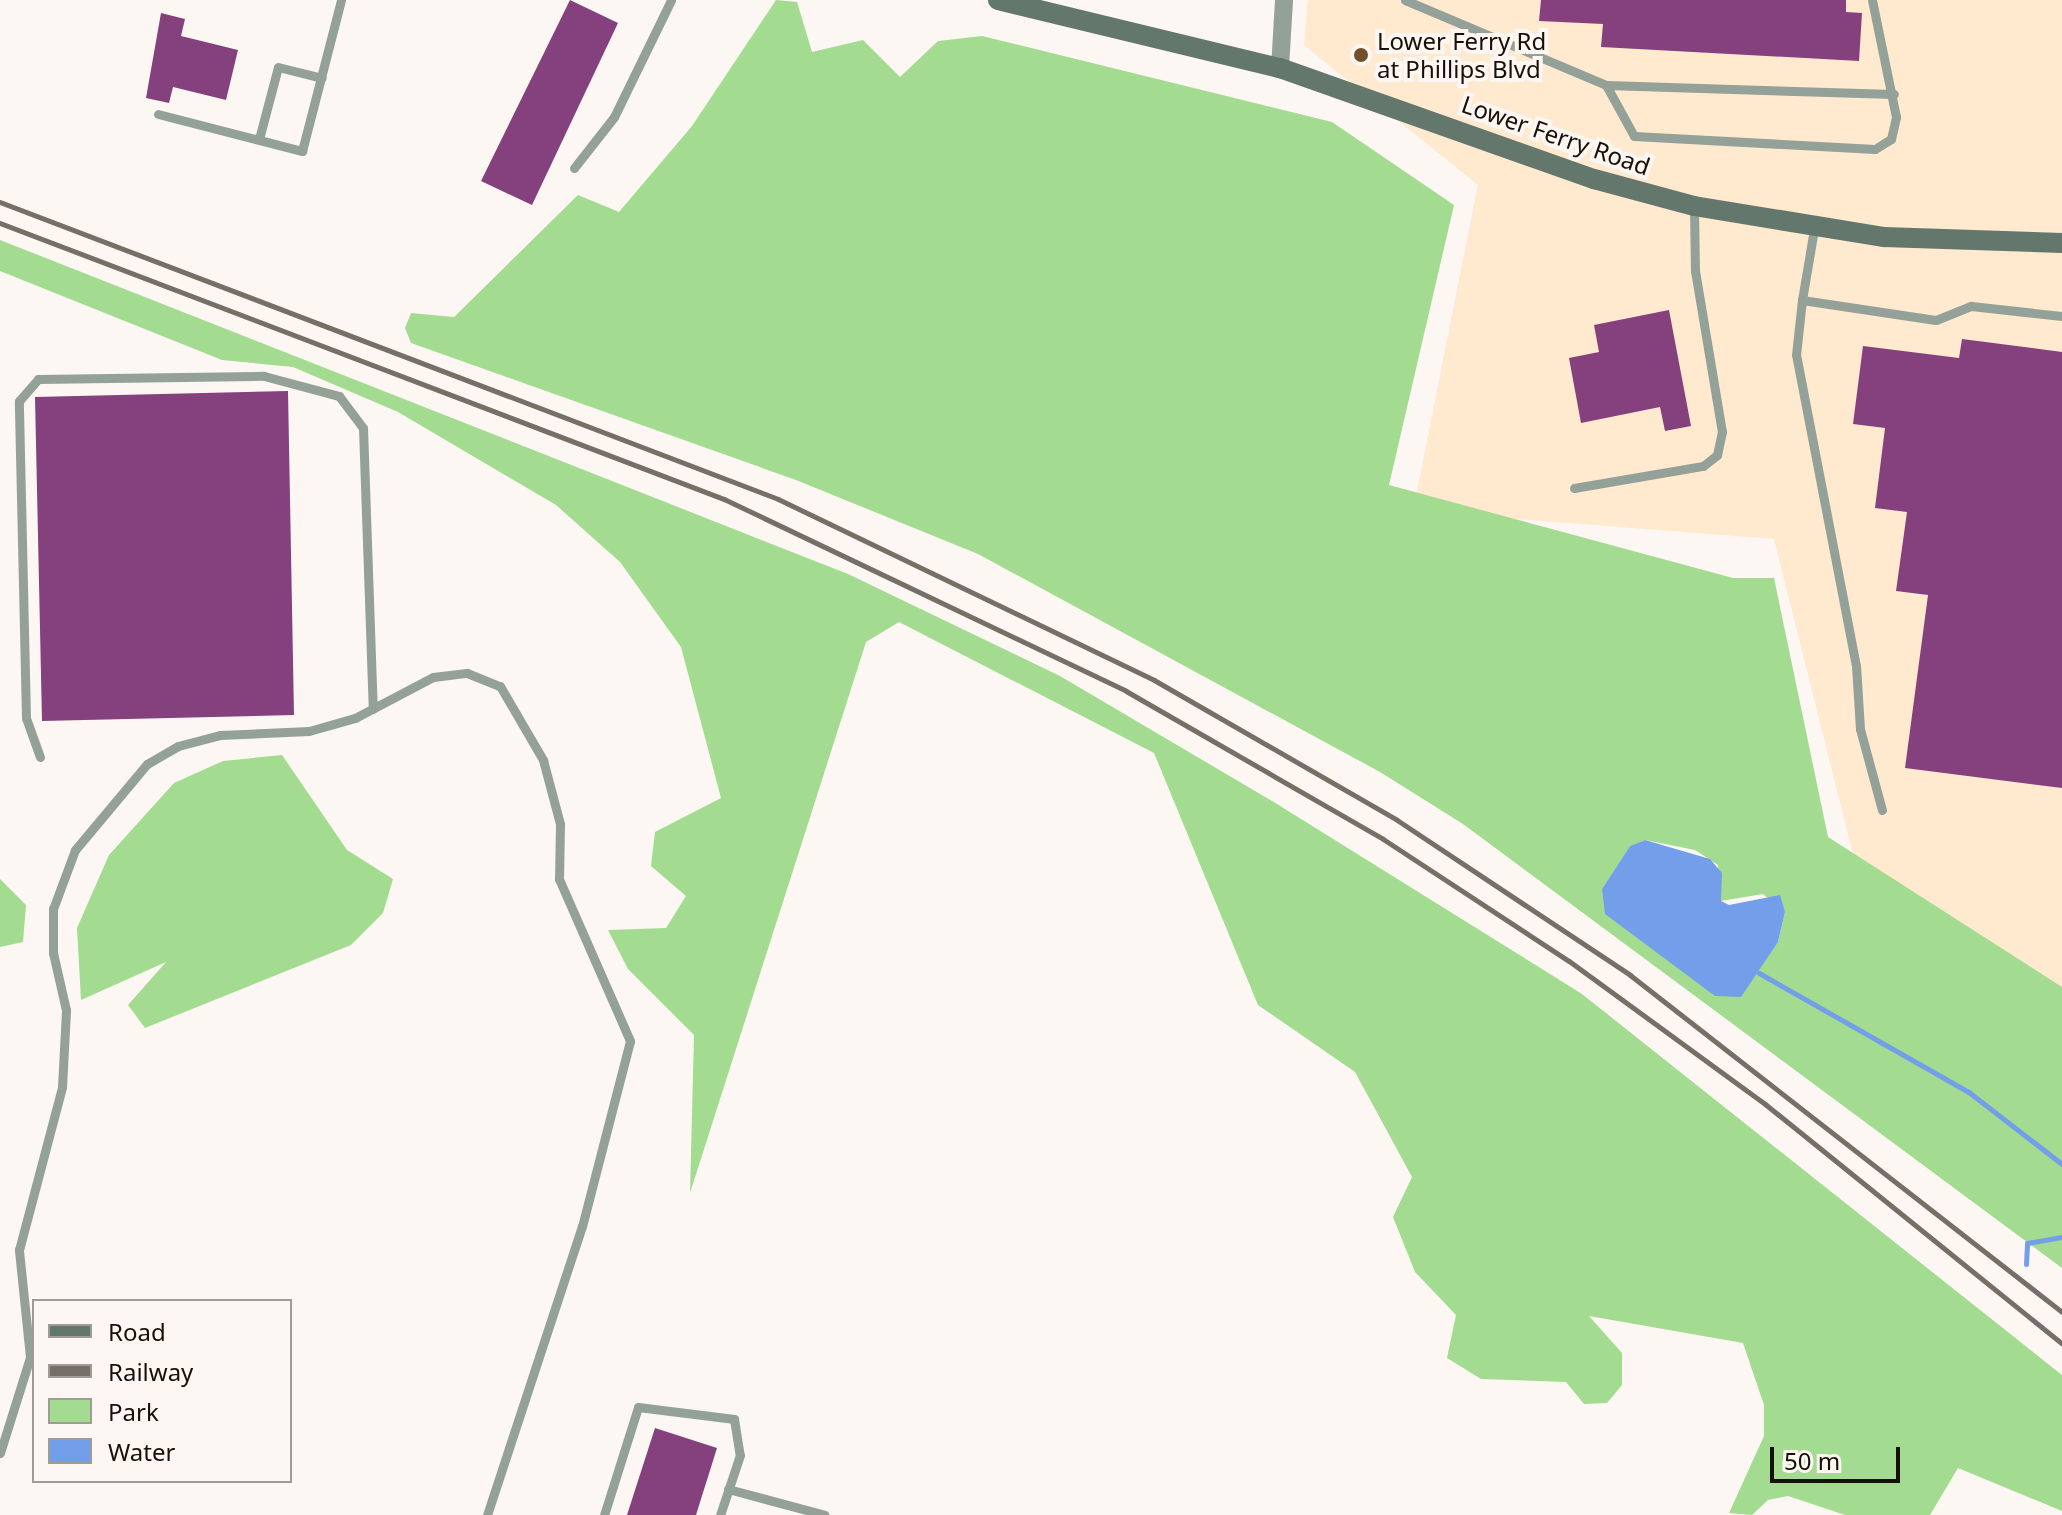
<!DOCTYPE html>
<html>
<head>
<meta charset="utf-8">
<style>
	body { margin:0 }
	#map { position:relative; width:2062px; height:1515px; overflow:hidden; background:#fcf7f2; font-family:"Noto Sans",sans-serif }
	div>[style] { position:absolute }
	.built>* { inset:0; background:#ffe9cf }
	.green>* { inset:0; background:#a3db91 }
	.water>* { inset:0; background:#729eea }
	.stream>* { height:5px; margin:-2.5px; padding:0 2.5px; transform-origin:2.5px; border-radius:2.5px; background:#729eea }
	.building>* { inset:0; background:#85417e }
	.lane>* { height:9px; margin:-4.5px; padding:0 4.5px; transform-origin:4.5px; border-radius:4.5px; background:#93a199 }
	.street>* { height:18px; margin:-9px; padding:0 9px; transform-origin:9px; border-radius:9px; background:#93a199 }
	.secondary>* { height:20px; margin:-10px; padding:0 10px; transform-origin:10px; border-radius:10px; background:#64776c }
	.rail>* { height:5px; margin:-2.5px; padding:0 2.5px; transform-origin:2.5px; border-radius:2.5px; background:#756f68 }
	.dots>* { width:22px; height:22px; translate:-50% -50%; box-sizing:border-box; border:4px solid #fcf7f2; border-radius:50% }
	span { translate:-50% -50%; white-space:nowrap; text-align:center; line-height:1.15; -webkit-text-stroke:8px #fcf7f2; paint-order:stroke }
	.poi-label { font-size:24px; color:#171007 }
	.left { translate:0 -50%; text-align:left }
	.street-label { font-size:24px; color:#171007 }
	.legend { position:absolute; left:32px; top:1299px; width:260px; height:184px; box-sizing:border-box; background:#fcf7f2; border:2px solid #a09b94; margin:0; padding:10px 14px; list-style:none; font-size:24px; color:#171007 }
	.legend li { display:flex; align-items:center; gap:16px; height:40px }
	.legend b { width:40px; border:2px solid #a09b94 }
	.scale { position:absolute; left:1770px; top:1447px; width:130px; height:36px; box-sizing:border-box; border:4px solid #171007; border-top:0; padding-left:10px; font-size:24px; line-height:28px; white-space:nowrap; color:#171007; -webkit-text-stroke:6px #fcf7f2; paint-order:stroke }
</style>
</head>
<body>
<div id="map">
	<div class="built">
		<div style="clip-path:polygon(1308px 0,2062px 0,2062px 1008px,1863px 894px,1774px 539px,1413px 511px,1478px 185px,1304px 45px)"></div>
	</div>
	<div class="green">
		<div style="clip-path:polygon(evenodd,776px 0,797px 2px,812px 52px,863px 40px,900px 77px,938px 41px,982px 36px,1332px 122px,1454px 205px,1389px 485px,1733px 578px,1774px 578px,1828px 837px,2062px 987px,2062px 1268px,1463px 824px,1380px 772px,978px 554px,796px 480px,411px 343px,405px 328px,411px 313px,454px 317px,578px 195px,619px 212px,692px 126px,776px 0,1645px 840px,1695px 850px,1718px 865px,1721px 901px,1763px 894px,1785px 912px,1778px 942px,1715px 995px,1602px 889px,1630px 846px,1645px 840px)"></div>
		<div style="clip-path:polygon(0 240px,848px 574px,1060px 676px,1277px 804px,1582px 994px,2062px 1375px,2062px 1511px,1958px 1468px,1930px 1515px,1845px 1515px,1788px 1496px,1768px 1500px,1752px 1515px,1729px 1513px,1764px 1436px,1764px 1405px,1743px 1343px,1589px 1316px,1622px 1353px,1622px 1385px,1607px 1403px,1584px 1404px,1566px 1382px,1481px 1379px,1447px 1358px,1456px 1315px,1415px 1272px,1393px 1217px,1412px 1177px,1355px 1072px,1258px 1005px,1154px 753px,899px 622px,866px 642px,690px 1193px,694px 1035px,628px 969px,608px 930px,666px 928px,686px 896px,651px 866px,655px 832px,721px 798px,681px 647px,620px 562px,556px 505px,398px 412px,293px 367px,222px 360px,0 271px)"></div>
		<div style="clip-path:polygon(282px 755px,347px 850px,393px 879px,383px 913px,351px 945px,145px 1028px,128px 1005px,166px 962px,81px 1000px,77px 928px,109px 855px,174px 783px,223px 761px)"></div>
		<div style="clip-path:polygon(0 879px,26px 905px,23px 942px,0 947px)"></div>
	</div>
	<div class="water">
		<div style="clip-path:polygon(1645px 840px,1710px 859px,1722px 873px,1721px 901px,1729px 905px,1780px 895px,1785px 912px,1778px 942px,1741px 997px,1715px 996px,1605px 914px,1602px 889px,1630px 846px)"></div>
	</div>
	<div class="stream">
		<div style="left:1759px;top:973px;width:243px;rotate:29.6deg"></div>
		<div style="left:1970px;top:1093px;width:116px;rotate:37.7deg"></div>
		<div style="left:2026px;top:1264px;width:21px;rotate:-87deg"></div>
		<div style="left:2027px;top:1243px;width:36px;rotate:-10deg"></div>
	</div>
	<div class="building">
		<div style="clip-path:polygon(570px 0,618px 23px,532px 205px,481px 181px)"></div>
		<div style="clip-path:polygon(1541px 0,1846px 0,1846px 12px,1862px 13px,1859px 61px,1601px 47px,1603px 24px,1539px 21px)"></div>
		<div style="clip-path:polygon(161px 13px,185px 19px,181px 36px,238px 50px,226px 100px,173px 87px,169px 103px,146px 98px)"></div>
		<div style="clip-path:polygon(1669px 310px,1691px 426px,1665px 431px,1660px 407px,1581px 423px,1569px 358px,1599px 352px,1594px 325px)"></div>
		<div style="clip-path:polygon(1962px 339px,2062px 352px,2062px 788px,1905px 768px,1928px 595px,1896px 591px,1907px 512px,1875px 508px,1885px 428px,1853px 424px,1863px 346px,1959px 358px)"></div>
		<div style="clip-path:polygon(288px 391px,294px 715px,42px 721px,35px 397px)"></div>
		<div style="clip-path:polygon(655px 1428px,717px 1448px,696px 1515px,627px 1515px)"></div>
	</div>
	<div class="lane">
		<div style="left:1405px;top:0;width:218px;rotate:22.9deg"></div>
		<div style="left:1606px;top:85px;width:58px;rotate:61.2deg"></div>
		<div style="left:1634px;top:136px;width:241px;rotate:3.1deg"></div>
		<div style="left:1875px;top:149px;width:19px;rotate:-32deg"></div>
		<div style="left:1891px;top:139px;width:23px;rotate:-77deg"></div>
		<div style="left:1896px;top:117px;width:119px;rotate:-101.6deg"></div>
		<div style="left:1606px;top:85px;width:288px;rotate:1.8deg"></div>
		<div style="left:158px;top:114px;width:149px;rotate:14.4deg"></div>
		<div style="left:302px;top:151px;width:156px;rotate:-75.5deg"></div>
		<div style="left:259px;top:139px;width:74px;rotate:-75.2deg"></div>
		<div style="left:278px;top:67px;width:45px;rotate:14deg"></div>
		<div style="left:574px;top:168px;width:65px;rotate:-51.9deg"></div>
		<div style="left:614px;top:117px;width:130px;rotate:-64deg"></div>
		<div style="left:1802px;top:300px;width:72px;rotate:-80.4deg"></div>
		<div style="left:1574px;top:488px;width:131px;rotate:-9.7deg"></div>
		<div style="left:1703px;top:466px;width:18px;rotate:-38deg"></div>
		<div style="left:1717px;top:455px;width:24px;rotate:-78deg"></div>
		<div style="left:1722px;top:432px;width:163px;rotate:-99.5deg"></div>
		<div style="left:1695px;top:271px;width:65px;rotate:-90.9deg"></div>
		<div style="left:40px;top:757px;width:41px;rotate:-109.7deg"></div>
		<div style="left:26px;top:718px;width:317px;rotate:-91.3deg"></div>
		<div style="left:19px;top:401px;width:29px;rotate:-49deg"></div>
		<div style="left:38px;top:379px;width:226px;rotate:-0.8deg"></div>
		<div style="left:264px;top:376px;width:78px;rotate:14.9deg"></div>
		<div style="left:339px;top:396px;width:40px;rotate:53deg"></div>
		<div style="left:363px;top:428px;width:281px;rotate:88deg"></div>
		<div style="left:1882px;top:810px;width:84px;rotate:-105.2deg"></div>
		<div style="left:1860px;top:729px;width:63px;rotate:-93.6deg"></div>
		<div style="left:1856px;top:666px;width:317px;rotate:-100.9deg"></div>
		<div style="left:1796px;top:355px;width:55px;rotate:-83.8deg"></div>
		<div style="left:1802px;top:300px;width:135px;rotate:8.5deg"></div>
		<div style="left:1936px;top:320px;width:38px;rotate:-22deg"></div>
		<div style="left:1971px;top:306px;width:92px;rotate:6.3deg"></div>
		<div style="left:0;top:1453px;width:101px;rotate:-72.6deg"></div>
		<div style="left:30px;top:1357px;width:108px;rotate:-95.9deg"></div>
		<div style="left:19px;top:1250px;width:169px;rotate:-75.2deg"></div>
		<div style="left:62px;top:1087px;width:77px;rotate:-87deg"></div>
		<div style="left:66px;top:1010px;width:58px;rotate:-102.8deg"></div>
		<div style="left:53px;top:953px;width:44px;rotate:-90deg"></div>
		<div style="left:53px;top:909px;width:63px;rotate:-69.6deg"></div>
		<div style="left:75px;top:850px;width:112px;rotate:-50.1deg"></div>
		<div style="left:147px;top:764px;width:36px;rotate:-30deg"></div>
		<div style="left:178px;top:746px;width:43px;rotate:-14.7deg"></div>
		<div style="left:220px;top:735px;width:89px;rotate:-2.6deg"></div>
		<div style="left:309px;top:731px;width:48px;rotate:-15.8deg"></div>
		<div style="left:355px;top:718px;width:88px;rotate:-27.7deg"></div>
		<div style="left:433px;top:677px;width:34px;rotate:-7deg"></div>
		<div style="left:467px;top:673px;width:35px;rotate:22deg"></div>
		<div style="left:500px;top:686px;width:86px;rotate:59.8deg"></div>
		<div style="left:543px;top:760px;width:66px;rotate:75.1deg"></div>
		<div style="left:560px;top:824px;width:55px;rotate:91deg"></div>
		<div style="left:559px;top:879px;width:177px;rotate:66.3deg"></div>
		<div style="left:630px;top:1041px;width:191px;rotate:104.5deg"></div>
		<div style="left:582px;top:1226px;width:304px;rotate:108.2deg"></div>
		<div style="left:728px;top:1489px;width:100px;rotate:15deg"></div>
		<div style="left:604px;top:1515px;width:113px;rotate:-72.5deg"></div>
		<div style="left:638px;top:1407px;width:97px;rotate:7.1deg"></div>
		<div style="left:734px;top:1419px;width:36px;rotate:81deg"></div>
		<div style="left:740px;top:1455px;width:63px;rotate:108.4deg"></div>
	</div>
	<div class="street">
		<div style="left:1280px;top:68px;width:68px;rotate:-86.6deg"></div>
	</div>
	<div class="secondary">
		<div style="left:998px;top:0;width:290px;rotate:13.6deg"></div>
		<div style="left:1280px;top:68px;width:333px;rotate:19.5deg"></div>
		<div style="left:1594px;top:179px;width:104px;rotate:15.1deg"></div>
		<div style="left:1694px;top:206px;width:193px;rotate:9.3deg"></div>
		<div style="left:1884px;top:237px;width:178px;rotate:1.9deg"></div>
	</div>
	<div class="rail">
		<div style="left:0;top:202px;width:833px;rotate:20.89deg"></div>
		<div style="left:778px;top:499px;width:417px;rotate:25.7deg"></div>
		<div style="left:1154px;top:680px;width:280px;rotate:29.9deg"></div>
		<div style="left:1397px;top:820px;width:280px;rotate:33.6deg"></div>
		<div style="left:1630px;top:975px;width:548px;rotate:37.96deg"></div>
		<div style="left:0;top:223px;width:775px;rotate:20.87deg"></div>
		<div style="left:724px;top:499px;width:445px;rotate:25.5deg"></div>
		<div style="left:1126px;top:691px;width:297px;rotate:29.9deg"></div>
		<div style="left:1383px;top:839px;width:222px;rotate:33.3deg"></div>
		<div style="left:1569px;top:961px;width:243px;rotate:36.1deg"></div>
		<div style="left:1765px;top:1104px;width:382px;rotate:38.9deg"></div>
	</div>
	<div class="dots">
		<div style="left:1361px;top:55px;background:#714f27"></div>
	</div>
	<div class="poi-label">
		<span class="left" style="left:1377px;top:55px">Lower Ferry Rd<br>at Phillips Blvd</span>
	</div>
	<div class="street-label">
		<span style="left:1556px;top:135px;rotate:19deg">Lower Ferry Road</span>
	</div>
	<ul class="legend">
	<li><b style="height:10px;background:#64776c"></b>Road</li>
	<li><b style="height:10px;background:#756f68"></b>Railway</li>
	<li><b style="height:22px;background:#a3db91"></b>Park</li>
	<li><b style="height:22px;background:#729eea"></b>Water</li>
	</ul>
	<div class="scale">50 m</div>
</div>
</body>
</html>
